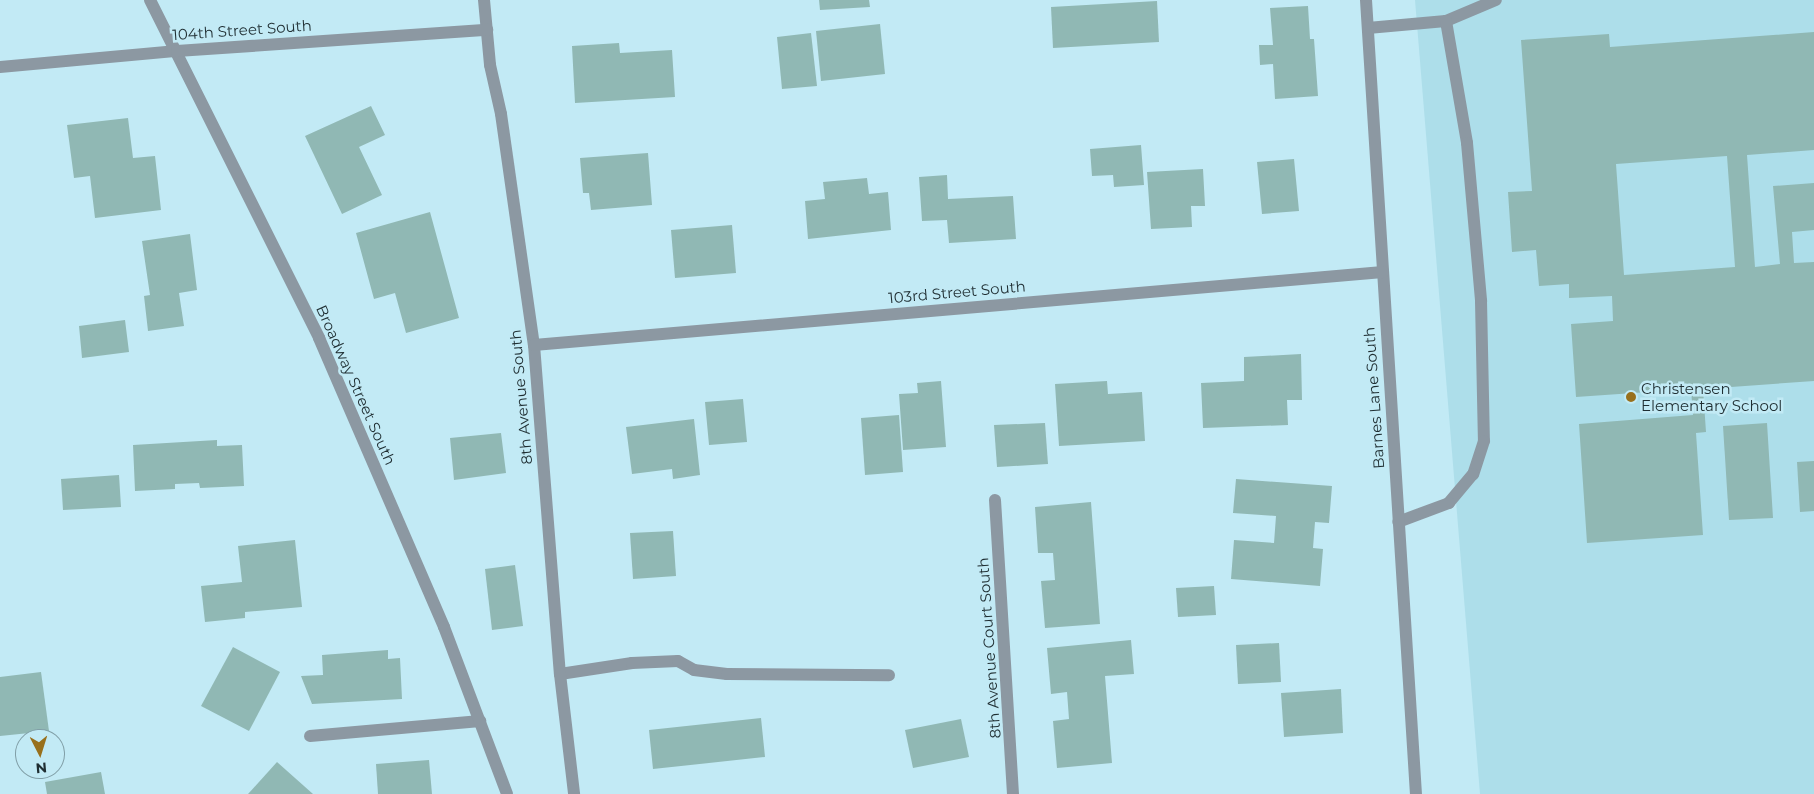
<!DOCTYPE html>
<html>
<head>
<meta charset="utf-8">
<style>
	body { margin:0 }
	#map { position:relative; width:1814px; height:794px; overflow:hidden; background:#c2eaf5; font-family:Montserrat,sans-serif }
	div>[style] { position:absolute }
	.built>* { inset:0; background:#addeea }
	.building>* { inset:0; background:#90b8b4 }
	.service>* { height:12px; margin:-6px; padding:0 6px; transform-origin:6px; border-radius:6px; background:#8c98a2 }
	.minor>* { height:12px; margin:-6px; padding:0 6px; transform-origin:6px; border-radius:6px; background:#8c98a2 }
	.dots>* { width:14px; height:14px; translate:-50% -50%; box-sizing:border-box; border:2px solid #c2eaf5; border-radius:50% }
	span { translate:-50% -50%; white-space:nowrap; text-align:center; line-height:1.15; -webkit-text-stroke:5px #c2eaf5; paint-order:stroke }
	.street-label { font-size:15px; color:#1f2e32 }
	.poi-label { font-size:15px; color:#1f2e32 }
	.left { translate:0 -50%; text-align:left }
	.north { position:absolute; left:15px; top:729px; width:50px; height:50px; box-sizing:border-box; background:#c2eaf5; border:1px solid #819fa7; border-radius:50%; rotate:175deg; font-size:14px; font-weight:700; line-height:20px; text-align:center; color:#1f2e32 }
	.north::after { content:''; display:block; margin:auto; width:18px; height:22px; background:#98701c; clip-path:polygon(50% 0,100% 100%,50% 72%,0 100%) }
</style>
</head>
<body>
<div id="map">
	<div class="built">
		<div style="clip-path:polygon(1415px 0,1814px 0,1814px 794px,1480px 794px)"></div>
	</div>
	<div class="building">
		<div style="clip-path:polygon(819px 0,869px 0,870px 7px,820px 10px)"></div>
		<div style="clip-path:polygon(1157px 1px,1159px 42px,1053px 48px,1051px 7px)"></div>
		<div style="clip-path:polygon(1308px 6px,1310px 39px,1314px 39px,1318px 96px,1275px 99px,1273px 64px,1260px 65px,1259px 45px,1273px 45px,1270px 8px)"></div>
		<div style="clip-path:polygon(880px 24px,885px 74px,821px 81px,816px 31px)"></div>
		<div style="clip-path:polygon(evenodd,1814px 32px,1814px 150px,1747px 155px,1755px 267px,1780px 264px,1773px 186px,1814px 183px,1814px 230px,1792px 232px,1794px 263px,1814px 262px,1814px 381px,1703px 389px,1706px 432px,1696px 433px,1703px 535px,1587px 543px,1579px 424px,1693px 415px,1691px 389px,1576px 397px,1571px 324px,1613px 321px,1612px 296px,1569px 298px,1569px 284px,1539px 286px,1536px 250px,1512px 252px,1508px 192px,1532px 191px,1521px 40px,1609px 34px,1610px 47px,1814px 32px,1727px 156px,1735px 267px,1624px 275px,1616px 164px,1727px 156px)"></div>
		<div style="clip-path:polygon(811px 33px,817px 86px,782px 89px,777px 37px)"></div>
		<div style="clip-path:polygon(619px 43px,620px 53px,672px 50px,675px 97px,575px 103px,572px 46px)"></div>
		<div style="clip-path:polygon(371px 106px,385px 135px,359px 147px,382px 195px,342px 214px,305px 136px)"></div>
		<div style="clip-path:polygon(128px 118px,133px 158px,155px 156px,161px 210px,95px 218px,90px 176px,74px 178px,67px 125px)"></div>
		<div style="clip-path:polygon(1141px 145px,1144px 185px,1114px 187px,1113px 175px,1092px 176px,1090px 149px)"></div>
		<div style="clip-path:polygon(648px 153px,652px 205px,591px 210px,589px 193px,583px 193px,580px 158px)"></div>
		<div style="clip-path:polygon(1294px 159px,1299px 211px,1262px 214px,1257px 162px)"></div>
		<div style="clip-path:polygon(1203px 169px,1205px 206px,1191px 206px,1192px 227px,1151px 229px,1147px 172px)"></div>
		<div style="clip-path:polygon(947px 175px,948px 199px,1013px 196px,1016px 239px,949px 243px,947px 220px,922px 221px,919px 177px)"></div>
		<div style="clip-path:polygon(867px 178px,869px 194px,888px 192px,891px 230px,808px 239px,805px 201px,825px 199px,823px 182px)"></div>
		<div style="clip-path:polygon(430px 212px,459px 318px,406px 333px,395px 293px,374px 299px,356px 233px)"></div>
		<div style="clip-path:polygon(732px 225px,736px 273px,675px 278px,671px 230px)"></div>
		<div style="clip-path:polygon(190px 234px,197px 290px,179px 293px,184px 326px,148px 331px,144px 296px,150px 295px,142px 241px)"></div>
		<div style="clip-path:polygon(125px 320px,129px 352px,82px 358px,79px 326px)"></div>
		<div style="clip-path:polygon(1301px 354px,1302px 400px,1287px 400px,1288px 425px,1203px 428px,1201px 383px,1244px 381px,1244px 357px)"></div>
		<div style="clip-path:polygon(941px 381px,946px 447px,903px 450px,899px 394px,918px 393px,917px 383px)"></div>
		<div style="clip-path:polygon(1107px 381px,1108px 394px,1142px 392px,1145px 441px,1059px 446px,1055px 384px)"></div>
		<div style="clip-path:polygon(743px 399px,747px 442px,709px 445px,705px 402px)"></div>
		<div style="clip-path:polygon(899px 415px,903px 472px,865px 475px,861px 418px)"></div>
		<div style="clip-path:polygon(694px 419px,700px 475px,673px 479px,672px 469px,632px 474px,626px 427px)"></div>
		<div style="clip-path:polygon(1045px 423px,1048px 464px,997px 467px,994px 425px)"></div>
		<div style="clip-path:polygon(1767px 423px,1773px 518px,1729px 520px,1723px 426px)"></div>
		<div style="clip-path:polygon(501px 433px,506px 473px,454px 480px,450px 438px)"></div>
		<div style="clip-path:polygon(217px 440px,217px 446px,242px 445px,244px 486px,200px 488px,199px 483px,175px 484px,175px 489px,135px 491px,133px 445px)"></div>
		<div style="clip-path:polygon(1814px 461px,1814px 511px,1800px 512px,1797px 462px)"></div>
		<div style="clip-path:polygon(119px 475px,121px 507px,63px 510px,61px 479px)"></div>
		<div style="clip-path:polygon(1236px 479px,1332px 486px,1329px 523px,1315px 522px,1313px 548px,1323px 549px,1320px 586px,1231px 579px,1234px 540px,1274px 543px,1276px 516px,1233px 513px)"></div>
		<div style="clip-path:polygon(1091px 502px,1100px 624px,1045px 628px,1041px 581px,1055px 580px,1053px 553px,1038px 553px,1035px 507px)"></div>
		<div style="clip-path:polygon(673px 531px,676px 576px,633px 579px,630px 533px)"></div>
		<div style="clip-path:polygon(295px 540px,302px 607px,245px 612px,245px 618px,205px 622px,201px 586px,242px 582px,238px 546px)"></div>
		<div style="clip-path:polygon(515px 565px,523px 626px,492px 630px,485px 569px)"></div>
		<div style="clip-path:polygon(1214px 586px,1216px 615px,1178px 617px,1176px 588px)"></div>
		<div style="clip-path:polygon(1131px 640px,1134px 674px,1105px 676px,1112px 763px,1057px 768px,1053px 721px,1069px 719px,1067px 692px,1051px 694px,1047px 648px)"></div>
		<div style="clip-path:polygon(1279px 643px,1281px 682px,1238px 684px,1236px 645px)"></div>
		<div style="clip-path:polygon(233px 647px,280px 672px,249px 731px,201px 706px)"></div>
		<div style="clip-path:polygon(388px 650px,388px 659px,400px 658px,402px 699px,312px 704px,301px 676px,323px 675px,322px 655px)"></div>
		<div style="clip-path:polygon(41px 672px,49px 731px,0 736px,0 677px)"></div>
		<div style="clip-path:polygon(1341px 689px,1343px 733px,1284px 737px,1281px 693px)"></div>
		<div style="clip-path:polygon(761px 718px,765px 757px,653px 769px,649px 730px)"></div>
		<div style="clip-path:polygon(961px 719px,969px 757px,913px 768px,905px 730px)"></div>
		<div style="clip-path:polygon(429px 760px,432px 794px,378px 794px,376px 764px)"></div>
		<div style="clip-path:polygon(277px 762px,313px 794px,248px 794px)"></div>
		<div style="clip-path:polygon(101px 772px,105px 794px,47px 794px,45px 782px)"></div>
	</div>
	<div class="service">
		<div style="left:1446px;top:21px;width:54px;rotate:-22.8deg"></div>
		<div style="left:1368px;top:28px;width:78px;rotate:-5.1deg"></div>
		<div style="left:1446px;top:21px;width:124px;rotate:80.2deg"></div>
		<div style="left:1467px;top:143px;width:159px;rotate:84.9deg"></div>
		<div style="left:1481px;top:301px;width:140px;rotate:88.8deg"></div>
		<div style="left:1484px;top:441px;width:35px;rotate:108deg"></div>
		<div style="left:1473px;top:474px;width:38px;rotate:130deg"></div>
		<div style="left:1449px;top:503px;width:54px;rotate:159.6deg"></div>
		<div style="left:560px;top:674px;width:73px;rotate:-8.7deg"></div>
		<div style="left:632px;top:663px;width:46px;rotate:-2.5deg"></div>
		<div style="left:678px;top:661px;width:18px;rotate:29deg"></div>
		<div style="left:694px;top:670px;width:33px;rotate:7deg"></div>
		<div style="left:727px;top:674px;width:162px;rotate:0.4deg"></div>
		<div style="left:310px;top:736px;width:171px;rotate:-5deg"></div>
	</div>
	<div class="minor">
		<div style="left:150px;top:0;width:378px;rotate:63.4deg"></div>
		<div style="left:319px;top:338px;width:315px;rotate:66.6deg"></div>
		<div style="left:444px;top:627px;width:178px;rotate:69.3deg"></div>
		<div style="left:484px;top:0;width:65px;rotate:84.7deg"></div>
		<div style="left:490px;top:65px;width:50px;rotate:77.3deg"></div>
		<div style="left:501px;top:114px;width:233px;rotate:81.9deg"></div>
		<div style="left:534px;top:345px;width:330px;rotate:85.5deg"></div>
		<div style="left:560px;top:674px;width:121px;rotate:83.3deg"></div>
		<div style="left:1366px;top:0;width:796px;rotate:86.4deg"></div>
		<div style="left:0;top:67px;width:178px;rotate:-5.2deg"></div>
		<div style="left:177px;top:51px;width:311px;rotate:-3.9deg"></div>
		<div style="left:534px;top:345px;width:852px;rotate:-4.91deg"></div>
		<div style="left:995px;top:500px;width:295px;rotate:86.5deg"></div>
	</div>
	<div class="dots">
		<div style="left:1631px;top:397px;background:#98701c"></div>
	</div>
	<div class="street-label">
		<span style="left:242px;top:30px;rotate:-4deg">104th Street South</span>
		<span style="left:957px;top:292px;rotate:-5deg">103rd Street South</span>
		<span style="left:356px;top:385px;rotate:66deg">Broadway Street South</span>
		<span style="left:521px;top:397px;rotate:-95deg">8th Avenue South</span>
		<span style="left:1374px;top:398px;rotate:-94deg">Barnes Lane South</span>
		<span style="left:989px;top:648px;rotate:-94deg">8th Avenue Court South</span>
	</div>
	<div class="poi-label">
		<span class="left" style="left:1641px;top:397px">Christensen<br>Elementary School</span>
	</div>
	<div class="north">N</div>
</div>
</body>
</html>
